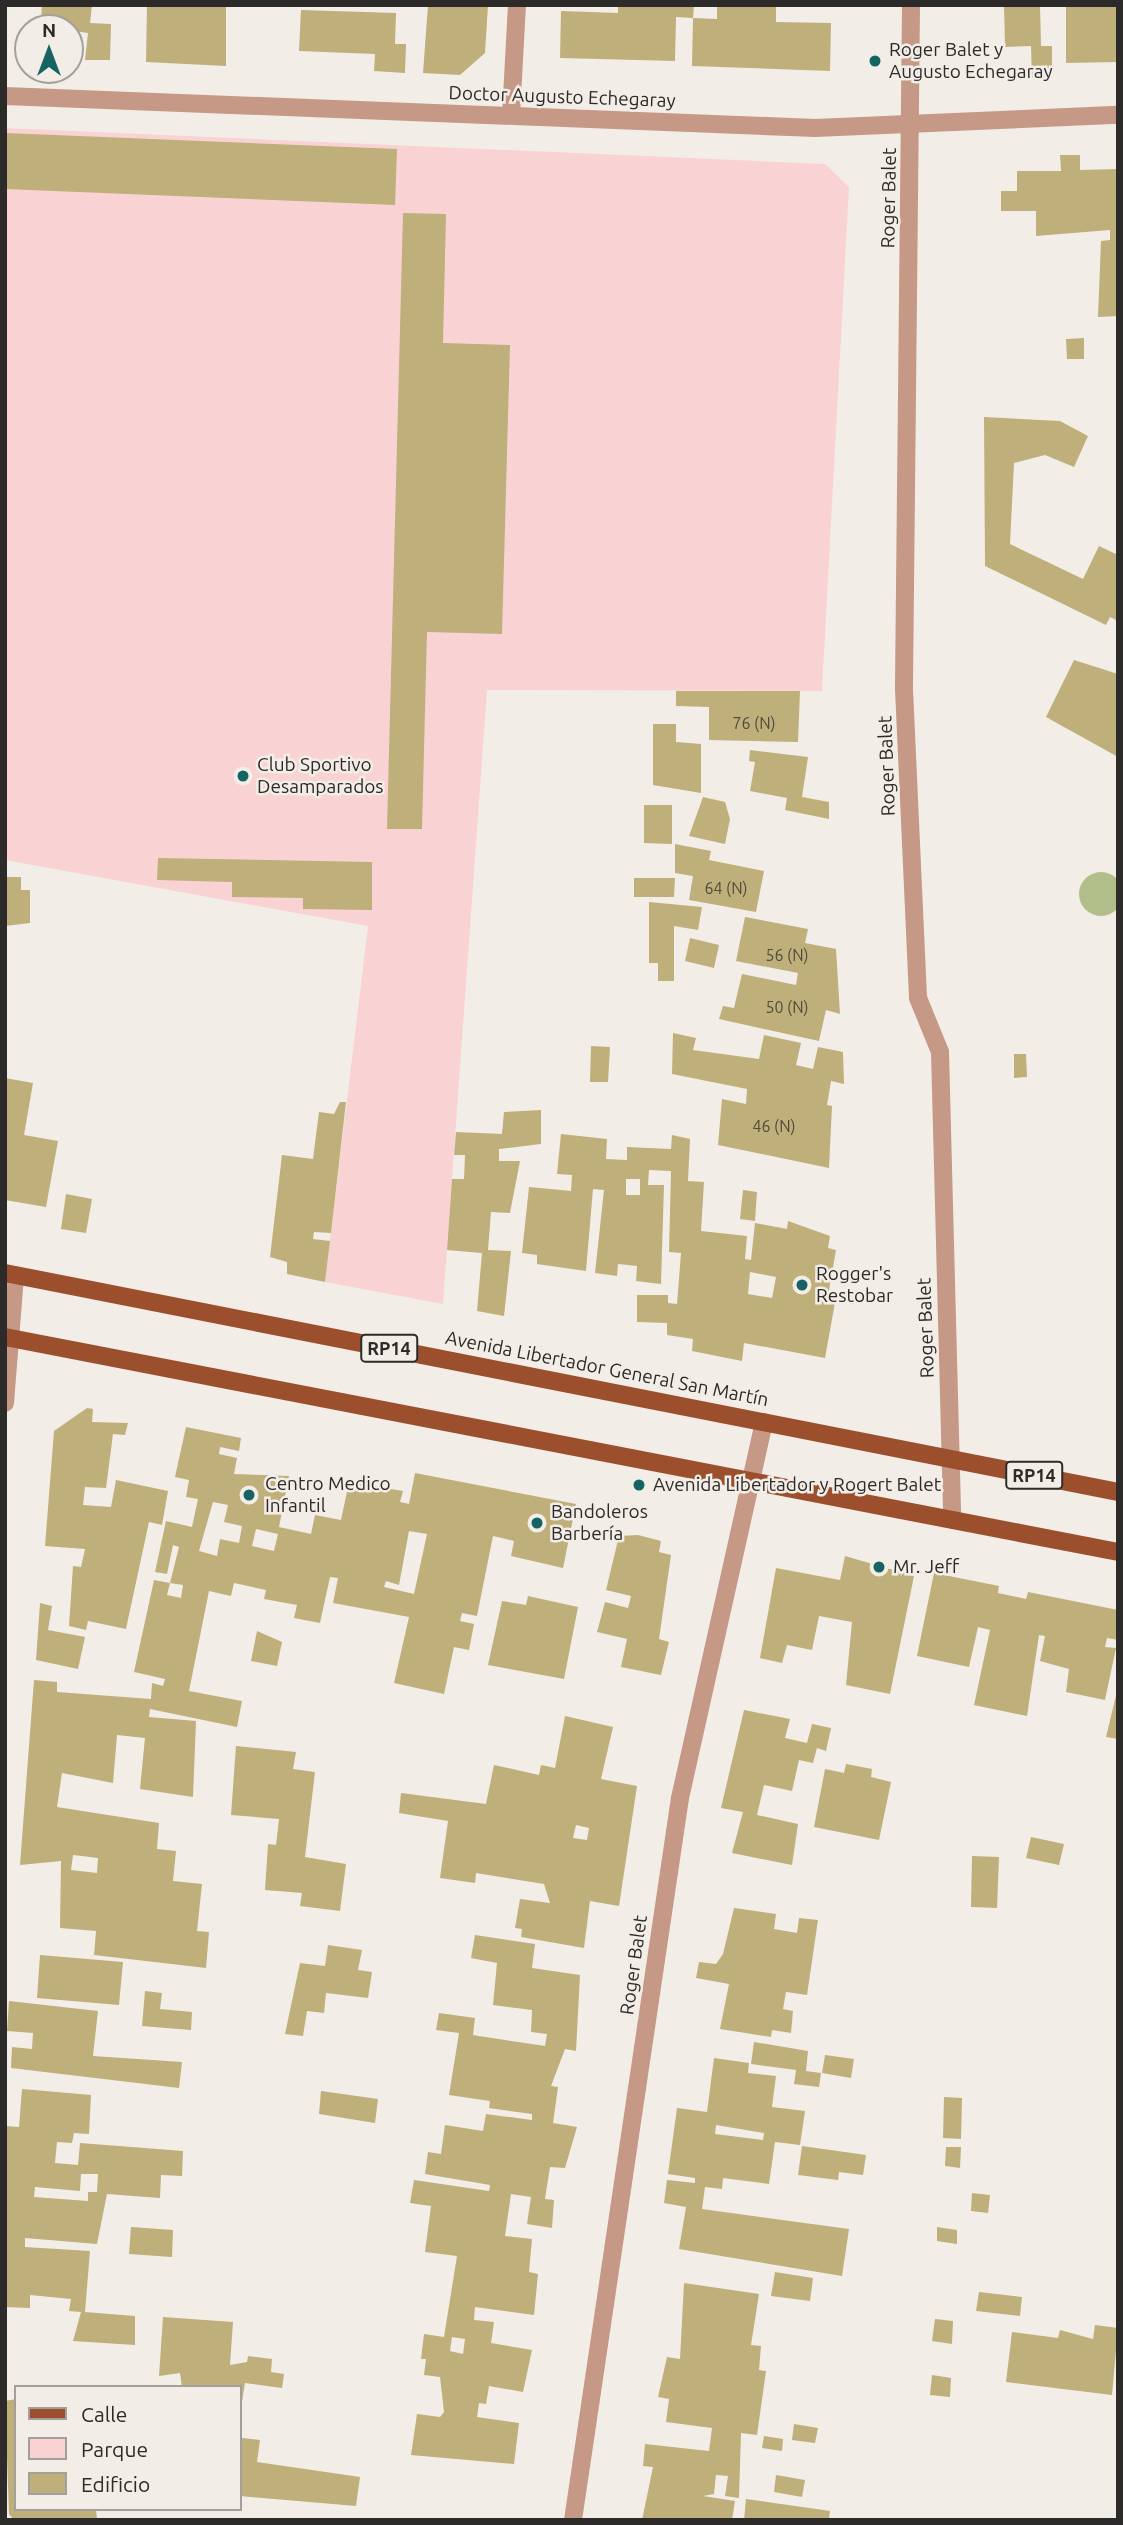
<!DOCTYPE html>
<html>
<head>
<meta charset="utf-8">
<style>
	body { margin:0 }
	#map { position:relative; width:1123px; height:2525px; overflow:hidden; background:#f3ede7; font-family:Ubuntu,sans-serif }
	div>[style] { position:absolute }
	.green>* { inset:0; background:#f9d3d3 }
	.water>* { inset:0; background:#b2be89 }
	.round { border-radius:50% }
	.building>* { inset:0; background:#bfaf7a }
	.minor>* { height:18px; margin:-9px; padding:0 9px; transform-origin:9px; border-radius:9px; background:#c59986 }
	.primary>* { height:18px; margin:-9px; padding:0 9px; transform-origin:9px; border-radius:9px; background:#9c4f2c }
	.dots>* { width:19px; height:19px; translate:-50% -50%; box-sizing:border-box; border:4px solid #f3ede7; border-radius:50% }
	span { translate:-50% -50%; white-space:nowrap; text-align:center; line-height:1.15; -webkit-text-stroke:5px #f3ede7; paint-order:stroke }
	.number-label { font-size:16px; color:#524c3d }
	.number-label span { -webkit-text-stroke-width:0 }
	.shield-label span { padding:2px 5px; background:#f3ede7; border:2px solid; border-radius:5px; -webkit-text-stroke-width:0 }
	.shield-label { font-size:18px; color:#2d2b29; font-weight:700 }
	.poi-label { font-size:19px; color:#2d2b29 }
	.left { translate:0 -50%; text-align:left }
	.street-label { font-size:19px; color:#2d2b29 }
	.frame { position:absolute; inset:0; border:7px solid #2d2b29; pointer-events:none }
	.legend { position:absolute; left:14px; top:2385px; width:228px; height:126px; box-sizing:border-box; background:#f3ede7; border:2px solid #a49f9b; margin:0; padding:9px 12px; list-style:none; font-size:21px; color:#2d2b29 }
	.legend li { display:flex; align-items:center; gap:14px; height:35px }
	.legend b { width:35px; border:2px solid #a49f9b }
	.north { position:absolute; left:14px; top:14px; width:70px; height:70px; box-sizing:border-box; background:#f3ede7; border:2px solid #a49f9b; border-radius:50%; rotate:0deg; font-size:19px; font-weight:700; line-height:28px; text-align:center; color:#2d2b29 }
	.north::after { content:''; display:block; margin:auto; width:24px; height:32px; background:#156463; clip-path:polygon(50% 0,100% 100%,50% 72%,0 100%) }
</style>
</head>
<body>
<div id="map">
	<div class="green">
		<div style="clip-path:polygon(5px 128px,825px 164px,849px 187px,822px 691px,487px 690px,443px 1304px,325px 1282px,368px 926px,5px 860px)"></div>
	</div>
	<div class="water">
		<div class="round" style="left:1079px;top:872px;width:44px;height:44px"></div>
	</div>
	<div class="building">
		<div style="clip-path:polygon(42px 5px,92px 5px,90px 23px,111px 24px,110px 60px,85px 60px,88px 33px,53px 28px,53px 20px,41px 20px)"></div>
		<div style="clip-path:polygon(147px 5px,226px 5px,226px 66px,146px 62px)"></div>
		<div style="clip-path:polygon(428px 5px,488px 5px,485px 53px,460px 75px,423px 73px)"></div>
		<div style="clip-path:polygon(618px 5px,694px 5px,693px 18px,676px 17px,675px 61px,560px 58px,561px 11px,618px 13px)"></div>
		<div style="clip-path:polygon(717px 5px,776px 5px,776px 22px,831px 23px,830px 71px,692px 66px,693px 18px,717px 19px)"></div>
		<div style="clip-path:polygon(1004px 5px,1040px 5px,1041px 46px,1052px 46px,1052px 78px,1032px 78px,1031px 46px,1005px 47px)"></div>
		<div style="clip-path:polygon(1066px 5px,1118px 5px,1118px 62px,1066px 63px)"></div>
		<div style="clip-path:polygon(301px 10px,396px 13px,395px 44px,406px 44px,405px 73px,374px 71px,375px 54px,299px 51px)"></div>
		<div style="clip-path:polygon(5px 133px,397px 149px,395px 205px,5px 189px)"></div>
		<div style="clip-path:polygon(1060px 155px,1080px 155px,1080px 170px,1118px 169px,1118px 316px,1098px 317px,1101px 241px,1110px 240px,1110px 230px,1036px 236px,1036px 211px,1001px 211px,1001px 191px,1017px 191px,1017px 171px,1061px 171px)"></div>
		<div style="clip-path:polygon(403px 213px,446px 214px,443px 343px,510px 345px,502px 634px,427px 632px,422px 829px,387px 829px)"></div>
		<div style="clip-path:polygon(1084px 338px,1084px 359px,1067px 359px,1066px 339px)"></div>
		<div style="clip-path:polygon(984px 417px,1060px 421px,1088px 436px,1074px 467px,1045px 455px,1014px 463px,1010px 544px,1083px 579px,1099px 546px,1118px 555px,1118px 621px,1110px 617px,1106px 625px,985px 566px)"></div>
		<div style="clip-path:polygon(1074px 660px,1118px 674px,1118px 757px,1046px 717px)"></div>
		<div style="clip-path:polygon(676px 691px,800px 691px,798px 742px,709px 740px,709px 707px,676px 706px)"></div>
		<div style="clip-path:polygon(653px 724px,676px 724px,676px 742px,701px 744px,701px 793px,653px 785px)"></div>
		<div style="clip-path:polygon(750px 750px,808px 757px,802px 797px,829px 802px,829px 819px,785px 810px,787px 798px,750px 791px,755px 762px,749px 761px)"></div>
		<div style="clip-path:polygon(703px 797px,725px 802px,730px 819px,725px 844px,689px 836px)"></div>
		<div style="clip-path:polygon(644px 805px,672px 805px,672px 844px,644px 843px)"></div>
		<div style="clip-path:polygon(675px 844px,711px 851px,709px 860px,764px 871px,756px 912px,689px 900px,693px 876px,675px 873px)"></div>
		<div style="clip-path:polygon(158px 858px,372px 862px,372px 910px,303px 909px,303px 898px,232px 897px,232px 882px,157px 880px)"></div>
		<div style="clip-path:polygon(5px 877px,21px 877px,21px 890px,30px 890px,30px 923px,5px 926px)"></div>
		<div style="clip-path:polygon(634px 878px,675px 878px,674px 897px,634px 897px)"></div>
		<div style="clip-path:polygon(649px 902px,702px 907px,698px 930px,674px 926px,674px 981px,658px 981px,658px 963px,649px 963px)"></div>
		<div style="clip-path:polygon(745px 917px,808px 929px,805px 943px,836px 949px,840px 1014px,826px 1010px,819px 1041px,719px 1019px,723px 1006px,734px 1008px,742px 974px,796px 985px,798px 973px,736px 961px)"></div>
		<div style="clip-path:polygon(690px 938px,719px 945px,714px 968px,685px 961px)"></div>
		<div style="clip-path:polygon(673px 1033px,696px 1038px,693px 1050px,759px 1059px,764px 1035px,801px 1043px,796px 1065px,813px 1069px,818px 1047px,843px 1052px,844px 1084px,831px 1081px,827px 1105px,832px 1106px,829px 1168px,718px 1145px,722px 1099px,746px 1104px,747px 1089px,672px 1074px)"></div>
		<div style="clip-path:polygon(591px 1046px,610px 1047px,608px 1082px,590px 1082px)"></div>
		<div style="clip-path:polygon(1014px 1054px,1026px 1054px,1027px 1077px,1014px 1078px)"></div>
		<div style="clip-path:polygon(5px 1078px,33px 1083px,24px 1135px,58px 1141px,46px 1207px,5px 1200px)"></div>
		<div style="clip-path:polygon(340px 1102px,346px 1102px,331px 1233px,314px 1232px,313px 1239px,330px 1241px,325px 1282px,287px 1274px,287px 1262px,270px 1257px,282px 1155px,313px 1159px,319px 1112px,334px 1114px)"></div>
		<div style="clip-path:polygon(541px 1110px,541px 1144px,499px 1149px,499px 1161px,520px 1161px,510px 1213px,491px 1212px,488px 1250px,511px 1251px,504px 1316px,477px 1311px,482px 1253px,447px 1250px,452px 1179px,464px 1179px,465px 1155px,454px 1155px,456px 1132px,502px 1134px,504px 1112px)"></div>
		<div style="clip-path:polygon(evenodd,561px 1134px,607px 1139px,606px 1159px,627px 1160px,627px 1147px,671px 1149px,672px 1135px,690px 1139px,688px 1181px,704px 1182px,701px 1231px,747px 1236px,745px 1259px,751px 1260px,755px 1223px,787px 1229px,788px 1221px,830px 1236px,828px 1248px,836px 1250px,828px 1296px,836px 1297px,825px 1358px,744px 1343px,742px 1361px,692px 1351px,693px 1339px,667px 1335px,667px 1323px,637px 1322px,637px 1295px,668px 1295px,668px 1303px,677px 1304px,681px 1253px,669px 1252px,671px 1171px,649px 1170px,648px 1185px,664px 1185px,661px 1284px,636px 1281px,637px 1266px,618px 1264px,617px 1276px,595px 1273px,604px 1190px,593px 1189px,586px 1271px,537px 1264px,537px 1255px,522px 1253px,529px 1187px,571px 1191px,572px 1175px,557px 1174px,561px 1134px,626px 1179px,640px 1179px,640px 1195px,626px 1195px,626px 1179px,561px 1134px,750px 1272px,776px 1277px,772px 1298px,748px 1294px,750px 1272px)"></div>
		<div style="clip-path:polygon(743px 1190px,757px 1192px,755px 1221px,740px 1219px)"></div>
		<div style="clip-path:polygon(66px 1194px,92px 1199px,86px 1233px,61px 1229px)"></div>
		<div style="clip-path:polygon(87px 1408px,93px 1409px,92px 1422px,128px 1423px,125px 1435px,113px 1434px,106px 1488px,85px 1487px,83px 1505px,111px 1507px,116px 1480px,168px 1491px,162px 1525px,149px 1522px,126px 1629px,88px 1621px,86px 1630px,69px 1626px,73px 1566px,81px 1567px,85px 1549px,45px 1546px,54px 1431px)"></div>
		<div style="clip-path:polygon(evenodd,186px 1427px,241px 1438px,239px 1451px,220px 1447px,219px 1454px,237px 1458px,234px 1474px,289px 1476px,279px 1527px,311px 1534px,315px 1515px,341px 1520px,349px 1482px,403px 1491px,400px 1502px,409px 1504px,415px 1473px,576px 1504px,563px 1568px,511px 1556px,514px 1541px,493px 1536px,477px 1616px,462px 1613px,460px 1621px,474px 1624px,469px 1650px,454px 1647px,444px 1694px,394px 1683px,409px 1617px,333px 1603px,338px 1578px,330px 1577px,320px 1623px,294px 1618px,297px 1605px,264px 1599px,266px 1590px,234px 1583px,231px 1596px,209px 1591px,189px 1691px,242px 1701px,237px 1727px,150px 1709px,149px 1717px,196px 1721px,193px 1797px,140px 1789px,145px 1738px,117px 1735px,113px 1783px,62px 1773px,57px 1807px,159px 1823px,157px 1849px,176px 1851px,173px 1881px,202px 1884px,197px 1931px,209px 1932px,206px 1968px,94px 1955px,96px 1931px,60px 1928px,61px 1861px,20px 1865px,34px 1680px,57px 1682px,57px 1692px,151px 1699px,152px 1683px,163px 1686px,165px 1679px,134px 1672px,154px 1580px,170px 1583px,167px 1595px,181px 1598px,183px 1585px,170px 1583px,179px 1547px,173px 1545px,167px 1574px,155px 1572px,166px 1521px,192px 1527px,198px 1499px,186px 1497px,189px 1480px,175px 1477px,186px 1427px,213px 1502px,228px 1505px,224px 1522px,242px 1526px,239px 1543px,220px 1539px,217px 1556px,199px 1551px,213px 1502px,186px 1427px,256px 1529px,278px 1534px,274px 1551px,252px 1546px,256px 1529px,186px 1427px,409px 1531px,427px 1534px,414px 1594px,384px 1587px,386px 1581px,399px 1585px,409px 1531px,186px 1427px,73px 1855px,98px 1858px,97px 1873px,71px 1870px,73px 1855px)"></div>
		<div style="clip-path:polygon(638px 1535px,661px 1541px,659px 1552px,671px 1555px,659px 1639px,669px 1642px,661px 1675px,621px 1667px,627px 1639px,597px 1632px,605px 1602px,628px 1608px,631px 1596px,606px 1590px,619px 1536px)"></div>
		<div style="clip-path:polygon(845px 1556px,914px 1576px,890px 1694px,846px 1685px,852px 1622px,819px 1616px,812px 1650px,787px 1645px,782px 1663px,760px 1658px,776px 1568px,840px 1580px)"></div>
		<div style="clip-path:polygon(934px 1573px,999px 1586px,998px 1593px,1026px 1599px,1028px 1592px,1118px 1610px,1118px 1640px,1107px 1638px,1105px 1647px,1116px 1648px,1105px 1700px,1066px 1692px,1069px 1669px,1040px 1661px,1045px 1636px,1039px 1635px,1027px 1716px,974px 1705px,990px 1630px,978px 1627px,969px 1667px,917px 1656px)"></div>
		<div style="clip-path:polygon(528px 1596px,578px 1607px,564px 1679px,488px 1665px,502px 1601px,526px 1605px)"></div>
		<div style="clip-path:polygon(40px 1603px,52px 1606px,48px 1630px,85px 1637px,78px 1669px,36px 1660px)"></div>
		<div style="clip-path:polygon(257px 1631px,282px 1642px,277px 1666px,251px 1661px)"></div>
		<div style="clip-path:polygon(1118px 1687px,1118px 1739px,1106px 1737px)"></div>
		<div style="clip-path:polygon(744px 1710px,790px 1719px,785px 1738px,807px 1743px,812px 1724px,831px 1728px,826px 1751px,817px 1748px,813px 1763px,799px 1760px,792px 1791px,764px 1785px,757px 1815px,798px 1824px,792px 1865px,732px 1853px,743px 1812px,721px 1808px)"></div>
		<div style="clip-path:polygon(evenodd,565px 1716px,613px 1727px,601px 1779px,637px 1786px,619px 1906px,590px 1901px,584px 1948px,521px 1937px,522px 1929px,515px 1928px,520px 1899px,550px 1903px,544px 1884px,476px 1873px,475px 1883px,440px 1878px,448px 1821px,399px 1813px,401px 1793px,486px 1804px,494px 1765px,539px 1775px,541px 1765px,555px 1768px,565px 1716px,576px 1825px,589px 1828px,587px 1840px,573px 1838px,576px 1825px)"></div>
		<div style="clip-path:polygon(236px 1746px,296px 1752px,293px 1769px,315px 1772px,305px 1857px,346px 1864px,340px 1911px,300px 1906px,302px 1893px,265px 1890px,268px 1844px,276px 1845px,279px 1819px,231px 1815px)"></div>
		<div style="clip-path:polygon(846px 1764px,872px 1769px,871px 1777px,891px 1782px,879px 1840px,814px 1827px,825px 1769px,844px 1773px)"></div>
		<div style="clip-path:polygon(1031px 1837px,1064px 1844px,1059px 1865px,1026px 1858px)"></div>
		<div style="clip-path:polygon(972px 1856px,999px 1857px,997px 1908px,971px 1907px)"></div>
		<div style="clip-path:polygon(734px 1908px,776px 1914px,774px 1929px,797px 1933px,799px 1918px,818px 1920px,807px 1995px,786px 1992px,783px 2009px,793px 2011px,791px 2033px,772px 2030px,771px 2037px,720px 2029px,729px 1984px,696px 1978px,699px 1962px,716px 1964px,723px 1954px)"></div>
		<div style="clip-path:polygon(evenodd,475px 1935px,535px 1944px,532px 1968px,580px 1975px,576px 2051px,565px 2049px,551px 2086px,558px 2087px,553px 2123px,577px 2127px,565px 2168px,550px 2167px,545px 2199px,554px 2200px,552px 2228px,527px 2224px,531px 2197px,511px 2194px,505px 2236px,532px 2239px,529px 2272px,538px 2274px,534px 2315px,475px 2307px,474px 2320px,494px 2322px,491px 2343px,532px 2350px,523px 2392px,489px 2386px,486px 2404px,479px 2403px,477px 2417px,519px 2423px,514px 2464px,411px 2455px,417px 2414px,440px 2417px,444px 2412px,440px 2377px,424px 2375px,426px 2359px,421px 2359px,424px 2334px,444px 2337px,457px 2256px,425px 2252px,431px 2206px,410px 2203px,414px 2180px,489px 2191px,490px 2185px,425px 2174px,428px 2152px,441px 2154px,445px 2125px,483px 2131px,486px 2114px,532px 2120px,532px 2114px,489px 2108px,490px 2101px,449px 2095px,459px 2033px,436px 2030px,439px 2013px,475px 2018px,473px 2035px,479px 2036px,545px 2046px,547px 2034px,531px 2032px,532px 2010px,493px 2005px,497px 1963px,471px 1958px,475px 1935px,452px 2337px,465px 2339px,463px 2354px,450px 2351px,452px 2337px)"></div>
		<div style="clip-path:polygon(328px 1945px,362px 1950px,358px 1970px,372px 1972px,368px 1998px,326px 1993px,324px 2013px,307px 2011px,303px 2036px,285px 2034px,300px 1963px,325px 1966px)"></div>
		<div style="clip-path:polygon(40px 1955px,123px 1962px,119px 2005px,37px 1998px)"></div>
		<div style="clip-path:polygon(145px 1991px,162px 1993px,160px 2009px,192px 2012px,191px 2030px,142px 2026px)"></div>
		<div style="clip-path:polygon(9px 2001px,98px 2011px,93px 2056px,182px 2062px,179px 2088px,11px 2068px,12px 2047px,32px 2049px,33px 2033px,7px 2031px)"></div>
		<div style="clip-path:polygon(754px 2042px,808px 2051px,806px 2071px,821px 2073px,819px 2087px,794px 2084px,796px 2070px,751px 2064px)"></div>
		<div style="clip-path:polygon(825px 2055px,854px 2059px,851px 2078px,822px 2073px)"></div>
		<div style="clip-path:polygon(evenodd,714px 2058px,749px 2063px,748px 2073px,776px 2076px,772px 2107px,805px 2111px,800px 2145px,775px 2142px,769px 2184px,723px 2178px,722px 2189px,705px 2187px,702px 2209px,849px 2229px,842px 2276px,679px 2249px,686px 2207px,664px 2203px,667px 2180px,695px 2183px,695px 2178px,668px 2174px,677px 2108px,707px 2112px,714px 2058px,716px 2125px,764px 2133px,763px 2140px,715px 2134px,716px 2125px)"></div>
		<div style="clip-path:polygon(evenodd,22px 2089px,91px 2095px,89px 2134px,74px 2133px,72px 2143px,57px 2142px,55px 2163px,78px 2165px,80px 2143px,183px 2151px,182px 2176px,161px 2175px,160px 2198px,107px 2194px,97px 2244px,25px 2238px,25px 2247px,90px 2251px,85px 2312px,135px 2316px,135px 2345px,73px 2341px,81px 2312px,69px 2311px,71px 2299px,30px 2295px,30px 2308px,5px 2307px,5px 2126px,19px 2127px,22px 2089px,81px 2174px,98px 2174px,97px 2192px,88px 2192px,88px 2201px,34px 2197px,35px 2187px,80px 2191px,81px 2174px)"></div>
		<div style="clip-path:polygon(321px 2091px,378px 2099px,375px 2123px,319px 2114px)"></div>
		<div style="clip-path:polygon(944px 2097px,962px 2098px,961px 2139px,943px 2138px)"></div>
		<div style="clip-path:polygon(802px 2146px,866px 2155px,863px 2175px,839px 2172px,838px 2180px,798px 2175px)"></div>
		<div style="clip-path:polygon(946px 2147px,961px 2147px,960px 2168px,945px 2166px)"></div>
		<div style="clip-path:polygon(972px 2193px,990px 2195px,988px 2213px,971px 2211px)"></div>
		<div style="clip-path:polygon(131px 2227px,173px 2230px,172px 2257px,129px 2254px)"></div>
		<div style="clip-path:polygon(937px 2227px,957px 2230px,957px 2244px,937px 2241px)"></div>
		<div style="clip-path:polygon(775px 2272px,813px 2278px,810px 2301px,771px 2296px)"></div>
		<div style="clip-path:polygon(684px 2283px,759px 2294px,751px 2345px,761px 2346px,759px 2370px,766px 2371px,757px 2435px,741px 2433px,739px 2498px,725px 2496px,728px 2476px,716px 2475px,714px 2494px,703px 2496px,735px 2501px,732px 2520px,642px 2520px,653px 2467px,643px 2466px,645px 2444px,709px 2451px,712px 2428px,666px 2422px,669px 2399px,658px 2397px,667px 2357px,680px 2359px)"></div>
		<div style="clip-path:polygon(979px 2292px,1022px 2297px,1020px 2316px,976px 2311px)"></div>
		<div style="clip-path:polygon(163px 2317px,233px 2322px,230px 2365px,247px 2362px,248px 2356px,272px 2359px,271px 2372px,284px 2374px,282px 2388px,245px 2383px,240px 2414px,240px 2387px,182px 2387px,180px 2373px,159px 2376px)"></div>
		<div style="clip-path:polygon(935px 2319px,953px 2321px,952px 2344px,932px 2341px)"></div>
		<div style="clip-path:polygon(1095px 2325px,1118px 2328px,1112px 2395px,1006px 2382px,1012px 2332px,1058px 2338px,1060px 2330px,1093px 2339px)"></div>
		<div style="clip-path:polygon(932px 2375px,951px 2378px,950px 2397px,930px 2395px)"></div>
		<div style="clip-path:polygon(16px 2399px,16px 2509px,96px 2509px,97px 2520px,14px 2520px,9px 2514px,5px 2401px)"></div>
		<div style="clip-path:polygon(794px 2424px,818px 2428px,815px 2443px,792px 2440px)"></div>
		<div style="clip-path:polygon(764px 2436px,783px 2439px,782px 2451px,762px 2448px)"></div>
		<div style="clip-path:polygon(242px 2438px,260px 2440px,257px 2462px,360px 2477px,356px 2506px,240px 2496px)"></div>
		<div style="clip-path:polygon(776px 2475px,805px 2480px,802px 2497px,774px 2492px)"></div>
		<div style="clip-path:polygon(746px 2499px,830px 2511px,829px 2519px,744px 2520px)"></div>
	</div>
	<div class="minor">
		<div style="left:911px;top:5px;width:684px;rotate:90.59deg"></div>
		<div style="left:904px;top:689px;width:309px;rotate:87.4deg"></div>
		<div style="left:918px;top:998px;width:58px;rotate:67.8deg"></div>
		<div style="left:940px;top:1052px;width:468px;rotate:88.5deg"></div>
		<div style="left:5px;top:96px;width:811px;rotate:2.26deg"></div>
		<div style="left:815px;top:128px;width:303px;rotate:-2.5deg"></div>
		<div style="left:511px;top:115px;width:110px;rotate:-86.9deg"></div>
		<div style="left:5px;top:1403px;width:128px;rotate:-85.5deg"></div>
		<div style="left:573px;top:2520px;width:730px;rotate:-81.57deg"></div>
		<div style="left:680px;top:1798px;width:385px;rotate:-77.4deg"></div>
	</div>
	<div class="primary">
		<div style="left:5px;top:1273px;width:1134px;rotate:11.13deg"></div>
		<div style="left:5px;top:1337px;width:1134px;rotate:10.93deg"></div>
	</div>
	<div class="dots">
		<div style="left:875px;top:61px;background:#156463"></div>
		<div style="left:243px;top:776px;background:#156463"></div>
		<div style="left:802px;top:1285px;background:#156463"></div>
		<div style="left:639px;top:1485px;background:#156463"></div>
		<div style="left:249px;top:1495px;background:#156463"></div>
		<div style="left:537px;top:1523px;background:#156463"></div>
		<div style="left:879px;top:1567px;background:#156463"></div>
	</div>
	<div class="number-label">
		<span style="left:754px;top:723px">76 (N)</span>
		<span style="left:726px;top:888px">64 (N)</span>
		<span style="left:787px;top:955px">56 (N)</span>
		<span style="left:787px;top:1007px">50 (N)</span>
		<span style="left:774px;top:1126px">46 (N)</span>
	</div>
	<div class="shield-label">
		<span style="left:389px;top:1348px">RP14</span>
		<span style="left:1034px;top:1475px">RP14</span>
	</div>
	<div class="poi-label">
		<span class="left" style="left:889px;top:61px">Roger Balet y<br>Augusto Echegaray</span>
		<span class="left" style="left:257px;top:776px">Club Sportivo<br>Desamparados</span>
		<span class="left" style="left:816px;top:1285px">Rogger's<br>Restobar</span>
		<span class="left" style="left:265px;top:1495px">Centro Medico<br>Infantil</span>
		<span class="left" style="left:653px;top:1485px">Avenida Libertador y Rogert Balet</span>
		<span class="left" style="left:551px;top:1523px">Bandoleros<br>Barbería</span>
		<span class="left" style="left:893px;top:1567px">Mr. Jeff</span>
	</div>
	<div class="street-label">
		<span style="left:562px;top:97px;rotate:2deg">Doctor Augusto Echegaray</span>
		<span style="left:889px;top:198px;rotate:-89deg">Roger Balet</span>
		<span style="left:887px;top:766px;rotate:-92deg">Roger Balet</span>
		<span style="left:926px;top:1328px;rotate:-92deg">Roger Balet</span>
		<span style="left:607px;top:1369px;rotate:11deg">Avenida Libertador General San Martín</span>
		<span style="left:634px;top:1965px;rotate:-82deg">Roger Balet</span>
	</div>
	<div class="frame"></div>
	<ul class="legend">
	<li><b style="height:9px;background:#9c4f2c"></b>Calle</li>
	<li><b style="height:19px;background:#f9d3d3"></b>Parque</li>
	<li><b style="height:19px;background:#bfaf7a"></b>Edificio</li>
	</ul>
	<div class="north">N</div>
</div>
</body>
</html>
